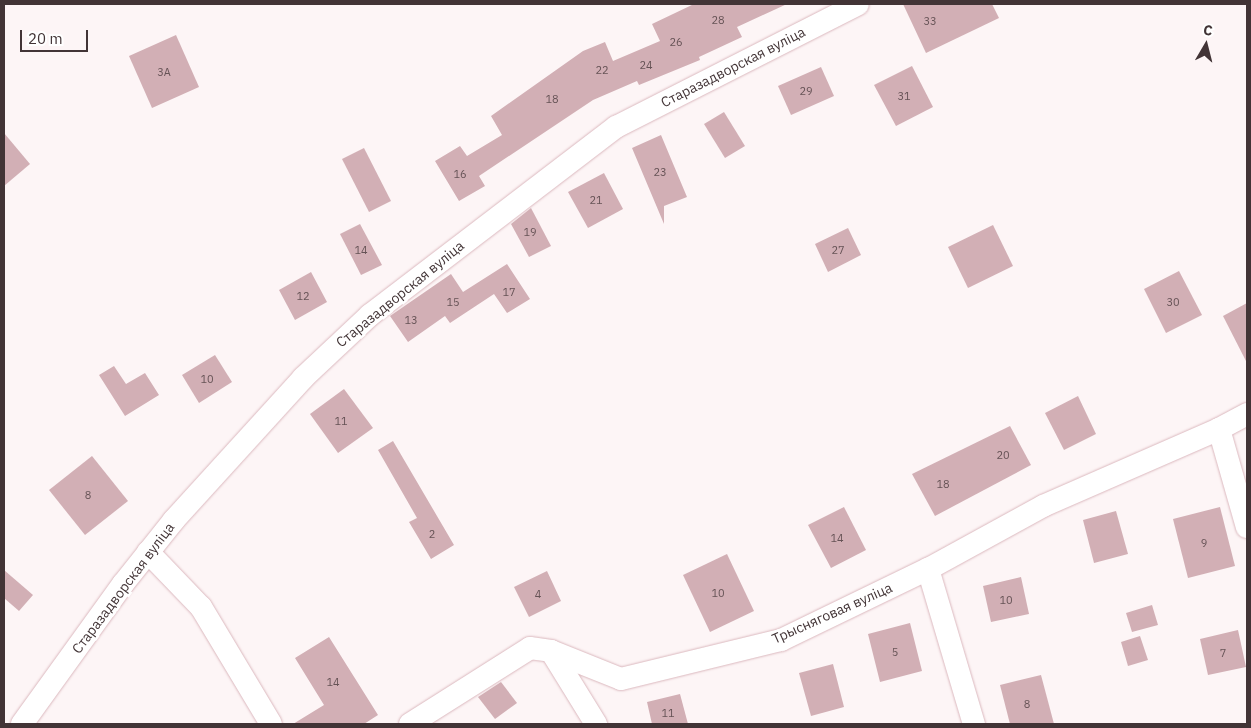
<!DOCTYPE html>
<html>
<head>
<meta charset="utf-8">
<style>
	body { margin:0 }
	#map { position:relative; width:1251px; height:728px; overflow:hidden; background:#fdf5f6; font-family:"IBM Plex Sans",sans-serif }
	div>[style] { position:absolute }
	.building>* { inset:0; background:#d2afb5 }
	.roads { filter:drop-shadow(0 0 1px #dbb8be) drop-shadow(0 0 1px #dbb8be) }
	.minor>* { height:22px; margin:-11px; padding:0 11px; transform-origin:11px; border-radius:11px; background:#fff }
	span { translate:-50% -50%; white-space:nowrap; text-align:center; line-height:1.15; -webkit-text-stroke:5px #fff; paint-order:stroke }
	.number-label { font-size:11px; color:#665356 }
	.number-label span { -webkit-text-stroke-width:0 }
	.street-label { font-size:14px; color:#423436 }
	.frame { position:absolute; inset:0; border:5px solid #423436; pointer-events:none }
	.north { position:absolute; left:1181px; top:20px; width:50px; height:50px; -webkit-text-stroke:4px #fff; paint-order:stroke; rotate:8deg; font-size:14px; font-weight:700; line-height:20px; text-align:center; color:#423436 }
	.north::after { content:''; display:block; margin:auto; width:18px; height:22px; background:#423436; clip-path:polygon(50% 0,100% 100%,50% 72%,0 100%) }
	.scale { position:absolute; left:20px; top:30px; width:68px; height:22px; box-sizing:border-box; border:2px solid #423436; border-top:0; padding-left:6px; font-size:15px; line-height:18px; white-space:nowrap; color:#423436; -webkit-text-stroke:4px #fff; paint-order:stroke }
</style>
</head>
<body>
<div id="map">
	<div class="building">
		<div style="clip-path:polygon(694px 4px,787px 4px,737px 27px,742px 37px,699px 57px,700px 60px,639px 85px,637px 81px,593px 100px,479px 176px,485px 186px,459px 201px,435px 161px,460px 146px,467px 156px,502px 135px,491px 116px,583px 51px,605px 42px,613px 61px,660px 41px,652px 24px)"></div>
		<div style="clip-path:polygon(903px 4px,992px 4px,999px 18px,926px 53px)"></div>
		<div style="clip-path:polygon(176px 35px,199px 87px,152px 108px,129px 56px)"></div>
		<div style="clip-path:polygon(912px 66px,933px 107px,896px 126px,874px 85px)"></div>
		<div style="clip-path:polygon(821px 67px,834px 96px,791px 115px,778px 86px)"></div>
		<div style="clip-path:polygon(724px 112px,745px 146px,725px 158px,704px 124px)"></div>
		<div style="clip-path:polygon(4px 133px,30px 164px,4px 186px)"></div>
		<div style="clip-path:polygon(661px 135px,687px 197px,664px 206px,664px 224px,632px 148px)"></div>
		<div style="clip-path:polygon(364px 148px,391px 201px,369px 212px,342px 159px)"></div>
		<div style="clip-path:polygon(604px 173px,623px 209px,588px 228px,568px 192px)"></div>
		<div style="clip-path:polygon(531px 208px,551px 246px,529px 257px,511px 224px)"></div>
		<div style="clip-path:polygon(360px 224px,382px 265px,361px 275px,340px 234px)"></div>
		<div style="clip-path:polygon(993px 225px,1013px 266px,968px 288px,948px 247px)"></div>
		<div style="clip-path:polygon(848px 228px,861px 255px,828px 272px,815px 244px)"></div>
		<div style="clip-path:polygon(507px 264px,530px 299px,507px 313px,494px 294px,450px 323px,445px 316px,408px 342px,390px 316px,451px 274px,463px 292px)"></div>
		<div style="clip-path:polygon(1179px 271px,1202px 315px,1166px 333px,1144px 289px)"></div>
		<div style="clip-path:polygon(311px 272px,327px 302px,295px 320px,279px 290px)"></div>
		<div style="clip-path:polygon(1247px 303px,1247px 363px,1223px 316px)"></div>
		<div style="clip-path:polygon(215px 355px,232px 382px,199px 403px,182px 375px)"></div>
		<div style="clip-path:polygon(114px 366px,126px 384px,145px 373px,159px 395px,125px 416px,99px 375px)"></div>
		<div style="clip-path:polygon(344px 389px,373px 428px,338px 453px,310px 414px)"></div>
		<div style="clip-path:polygon(1078px 396px,1096px 434px,1064px 450px,1045px 413px)"></div>
		<div style="clip-path:polygon(1010px 426px,1031px 465px,935px 516px,912px 474px)"></div>
		<div style="clip-path:polygon(393px 441px,454px 545px,431px 559px,409px 522px,417px 518px,378px 450px)"></div>
		<div style="clip-path:polygon(92px 456px,128px 501px,85px 535px,49px 490px)"></div>
		<div style="clip-path:polygon(844px 507px,866px 550px,831px 568px,808px 525px)"></div>
		<div style="clip-path:polygon(1220px 507px,1235px 566px,1188px 578px,1173px 519px)"></div>
		<div style="clip-path:polygon(1116px 511px,1128px 554px,1094px 563px,1083px 520px)"></div>
		<div style="clip-path:polygon(727px 554px,754px 611px,710px 632px,683px 575px)"></div>
		<div style="clip-path:polygon(4px 570px,33px 595px,19px 611px,4px 598px)"></div>
		<div style="clip-path:polygon(547px 571px,561px 601px,529px 617px,514px 587px)"></div>
		<div style="clip-path:polygon(1021px 577px,1029px 614px,991px 622px,983px 586px)"></div>
		<div style="clip-path:polygon(1152px 605px,1158px 625px,1132px 632px,1126px 613px)"></div>
		<div style="clip-path:polygon(910px 623px,922px 671px,880px 682px,868px 634px)"></div>
		<div style="clip-path:polygon(1238px 630px,1246px 667px,1208px 675px,1200px 639px)"></div>
		<div style="clip-path:polygon(1140px 636px,1148px 660px,1128px 666px,1121px 642px)"></div>
		<div style="clip-path:polygon(329px 637px,378px 715px,364px 724px,293px 724px,324px 705px,295px 658px)"></div>
		<div style="clip-path:polygon(833px 664px,844px 707px,811px 716px,799px 673px)"></div>
		<div style="clip-path:polygon(1041px 675px,1054px 724px,1010px 724px,1000px 685px)"></div>
		<div style="clip-path:polygon(501px 682px,517px 703px,495px 719px,478px 697px)"></div>
		<div style="clip-path:polygon(680px 694px,688px 724px,652px 724px,647px 702px)"></div>
	</div>
	<div class="roads">
		<div class="minor">
			<div style="left:1219px;top:429px;width:102px;rotate:74.1deg"></div>
			<div style="left:148px;top:552px;width:76px;rotate:46.1deg"></div>
			<div style="left:201px;top:607px;width:136px;rotate:59.1deg"></div>
			<div style="left:928px;top:569px;width:162px;rotate:73.5deg"></div>
			<div style="left:551px;top:651px;width:86px;rotate:58.3deg"></div>
			<div style="left:22px;top:724px;width:173px;rotate:-54.2deg"></div>
			<div style="left:123px;top:584px;width:82px;rotate:-51.4deg"></div>
			<div style="left:174px;top:520px;width:192px;rotate:-47.7deg"></div>
			<div style="left:303px;top:378px;width:92px;rotate:-43.2deg"></div>
			<div style="left:370px;top:315px;width:310px;rotate:-37.4deg"></div>
			<div style="left:616px;top:127px;width:271px;rotate:-26.9deg"></div>
			<div style="left:410px;top:724px;width:142px;rotate:-32.3deg"></div>
			<div style="left:530px;top:648px;width:21px;rotate:8deg"></div>
			<div style="left:551px;top:651px;width:75px;rotate:21.8deg"></div>
			<div style="left:621px;top:679px;width:165px;rotate:-13.7deg"></div>
			<div style="left:781px;top:640px;width:163px;rotate:-25.8deg"></div>
			<div style="left:928px;top:569px;width:131px;rotate:-28.7deg"></div>
			<div style="left:1043px;top:506px;width:192px;rotate:-23.6deg"></div>
			<div style="left:1219px;top:429px;width:32px;rotate:-28deg"></div>
		</div>
	</div>
	<div class="number-label">
		<span style="left:718px;top:20px">28</span>
		<span style="left:930px;top:21px">33</span>
		<span style="left:676px;top:42px">26</span>
		<span style="left:646px;top:65px">24</span>
		<span style="left:602px;top:70px">22</span>
		<span style="left:164px;top:72px">3А</span>
		<span style="left:806px;top:91px">29</span>
		<span style="left:904px;top:96px">31</span>
		<span style="left:552px;top:99px">18</span>
		<span style="left:660px;top:172px">23</span>
		<span style="left:460px;top:174px">16</span>
		<span style="left:596px;top:200px">21</span>
		<span style="left:530px;top:232px">19</span>
		<span style="left:361px;top:250px">14</span>
		<span style="left:838px;top:250px">27</span>
		<span style="left:509px;top:292px">17</span>
		<span style="left:303px;top:296px">12</span>
		<span style="left:453px;top:302px">15</span>
		<span style="left:1173px;top:302px">30</span>
		<span style="left:411px;top:320px">13</span>
		<span style="left:207px;top:379px">10</span>
		<span style="left:341px;top:421px">11</span>
		<span style="left:1003px;top:455px">20</span>
		<span style="left:943px;top:484px">18</span>
		<span style="left:88px;top:495px">8</span>
		<span style="left:432px;top:534px">2</span>
		<span style="left:837px;top:538px">14</span>
		<span style="left:1204px;top:543px">9</span>
		<span style="left:718px;top:593px">10</span>
		<span style="left:538px;top:594px">4</span>
		<span style="left:1006px;top:600px">10</span>
		<span style="left:895px;top:652px">5</span>
		<span style="left:1223px;top:653px">7</span>
		<span style="left:333px;top:682px">14</span>
		<span style="left:1027px;top:704px">8</span>
		<span style="left:668px;top:713px">11</span>
	</div>
	<div class="street-label">
		<span style="left:733px;top:67px;rotate:-27deg">Старазадворская вуліца</span>
		<span style="left:400px;top:294px;rotate:-39deg">Старазадворская вуліца</span>
		<span style="left:123px;top:588px;rotate:-53deg">Старазадворская вуліца</span>
		<span style="left:832px;top:613px;rotate:-24deg">Трысняговая вуліца</span>
	</div>
	<div class="frame"></div>
	<div class="north">С</div>
	<div class="scale">20 m</div>
</div>
</body>
</html>
